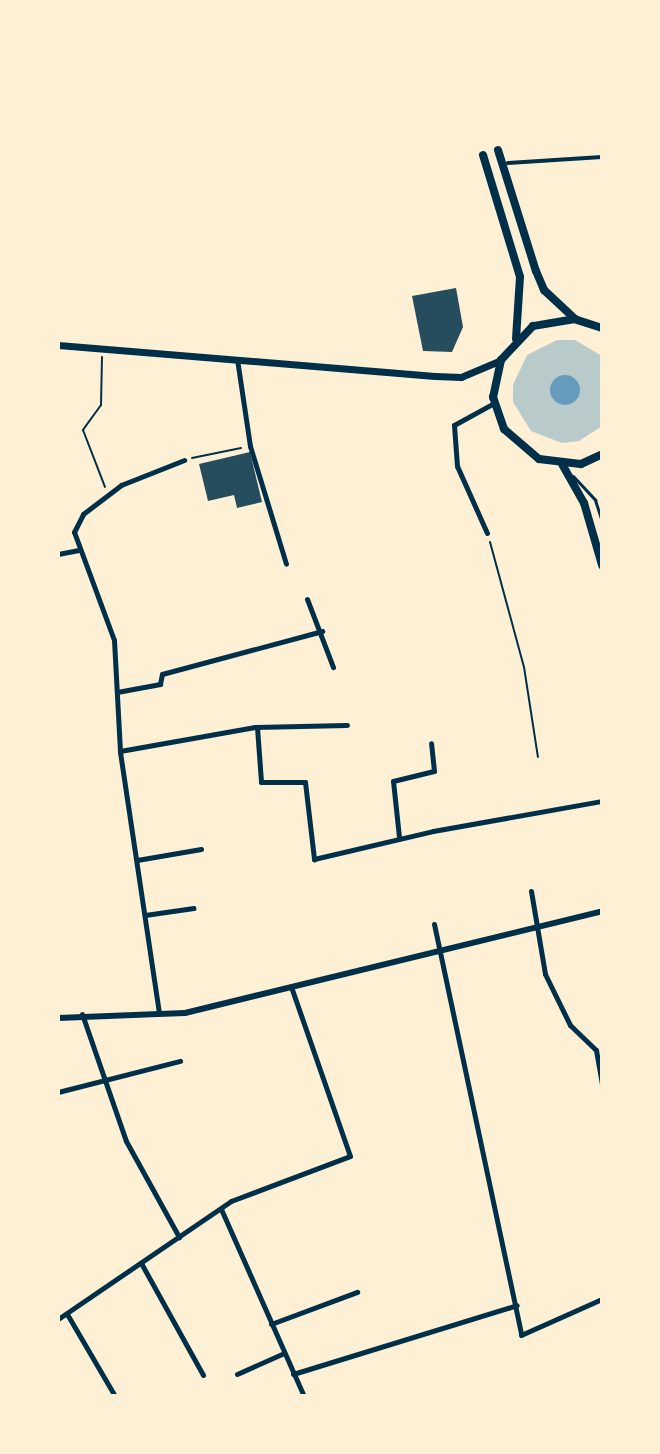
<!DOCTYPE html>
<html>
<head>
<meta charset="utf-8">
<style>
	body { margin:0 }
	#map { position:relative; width:660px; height:1454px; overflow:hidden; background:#fdf0d5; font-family:"Titillium Web",sans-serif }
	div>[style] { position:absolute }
	.green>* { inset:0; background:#b9caca }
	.water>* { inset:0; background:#669bbc }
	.round { border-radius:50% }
	.building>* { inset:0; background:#264d5e }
	.path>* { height:2px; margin:-1px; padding:0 1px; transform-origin:1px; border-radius:1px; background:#003049 }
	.service>* { height:3px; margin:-1.5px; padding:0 1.5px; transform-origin:1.5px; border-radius:1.5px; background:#003049 }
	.pedestrian>* { height:4px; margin:-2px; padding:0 2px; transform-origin:2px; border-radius:2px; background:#003049 }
	.minor>* { height:5px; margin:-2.5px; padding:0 2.5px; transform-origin:2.5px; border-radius:2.5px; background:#003049 }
	.tertiary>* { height:6px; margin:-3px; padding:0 3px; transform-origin:3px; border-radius:3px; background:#003049 }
	.secondary>* { height:7px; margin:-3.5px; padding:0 3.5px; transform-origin:3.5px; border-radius:3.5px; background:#003049 }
	.primary>* { height:8px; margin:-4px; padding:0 4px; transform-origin:4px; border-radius:4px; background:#003049 }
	span { translate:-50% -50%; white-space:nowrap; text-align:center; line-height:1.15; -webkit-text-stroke:6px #fdf0d5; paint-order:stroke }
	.frame { position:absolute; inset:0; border:60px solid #fdf0d5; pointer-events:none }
</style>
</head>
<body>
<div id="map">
	<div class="green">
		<div style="clip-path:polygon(557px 340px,575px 340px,602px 356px,602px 426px,579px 441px,562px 443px,531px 431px,513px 402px,513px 385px,527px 355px)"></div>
	</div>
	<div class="water">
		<div class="round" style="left:550px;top:375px;width:30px;height:30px"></div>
	</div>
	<div class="building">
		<div style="clip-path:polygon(456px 288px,463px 327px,452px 352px,423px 351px,412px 296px)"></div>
		<div style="clip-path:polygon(250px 452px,262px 502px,237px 508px,234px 495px,208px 501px,199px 464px)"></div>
	</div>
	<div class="path">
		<div style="left:102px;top:357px;width:48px;rotate:91.2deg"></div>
		<div style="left:101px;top:405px;width:31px;rotate:126deg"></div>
		<div style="left:83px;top:430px;width:61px;rotate:68.9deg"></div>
		<div style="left:192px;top:458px;width:50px;rotate:-11.5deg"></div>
		<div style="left:490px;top:542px;width:130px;rotate:74.8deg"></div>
		<div style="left:524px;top:667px;width:91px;rotate:81.2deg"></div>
	</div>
	<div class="service">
		<div style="left:573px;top:476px;width:33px;rotate:47deg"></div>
		<div style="left:595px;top:500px;width:23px;rotate:72deg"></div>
		<div style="left:602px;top:495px;width:6px;rotate:90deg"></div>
	</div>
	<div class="pedestrian">
		<div style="left:508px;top:163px;width:94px;rotate:-3.7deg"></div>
	</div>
	<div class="minor">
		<div style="left:237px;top:359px;width:88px;rotate:81.5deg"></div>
		<div style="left:250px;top:446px;width:123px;rotate:73deg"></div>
		<div style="left:487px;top:533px;width:73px;rotate:-114.1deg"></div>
		<div style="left:457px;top:466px;width:41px;rotate:-94.2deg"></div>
		<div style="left:454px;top:425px;width:46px;rotate:-28.8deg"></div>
		<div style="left:58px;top:554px;width:21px;rotate:-11deg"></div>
		<div style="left:307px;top:599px;width:73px;rotate:69.1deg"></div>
		<div style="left:117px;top:692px;width:44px;rotate:-10.5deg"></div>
		<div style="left:160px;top:684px;width:10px;rotate:-79deg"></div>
		<div style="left:162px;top:674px;width:166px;rotate:-15deg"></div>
		<div style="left:257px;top:727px;width:55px;rotate:85.8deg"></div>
		<div style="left:261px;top:782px;width:44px"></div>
		<div style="left:305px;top:782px;width:78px;rotate:83.3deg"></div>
		<div style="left:314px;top:859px;width:122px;rotate:-13.2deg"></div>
		<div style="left:433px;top:831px;width:172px;rotate:-10.1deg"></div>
		<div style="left:120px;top:751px;width:137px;rotate:-10.1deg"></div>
		<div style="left:255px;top:727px;width:92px;rotate:-1.2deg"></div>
		<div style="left:399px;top:837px;width:56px;rotate:-96.1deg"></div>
		<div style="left:393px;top:781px;width:42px;rotate:-13.7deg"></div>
		<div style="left:434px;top:771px;width:28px;rotate:-96deg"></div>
		<div style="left:137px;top:860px;width:65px;rotate:-9.8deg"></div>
		<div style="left:531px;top:891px;width:84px;rotate:80.4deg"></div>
		<div style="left:545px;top:974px;width:57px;rotate:63.9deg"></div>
		<div style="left:570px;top:1025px;width:36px;rotate:44deg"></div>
		<div style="left:596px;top:1050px;width:36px;rotate:80deg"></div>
		<div style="left:145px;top:915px;width:49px;rotate:-8.1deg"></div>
		<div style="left:434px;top:924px;width:420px;rotate:78deg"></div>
		<div style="left:521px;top:1335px;width:89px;rotate:-24deg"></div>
		<div style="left:159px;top:1013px;width:265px;rotate:-98.5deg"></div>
		<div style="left:120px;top:751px;width:111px;rotate:-93.1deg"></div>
		<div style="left:114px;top:640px;width:115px;rotate:-110.3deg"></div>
		<div style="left:74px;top:532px;width:20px;rotate:-63deg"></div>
		<div style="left:83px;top:514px;width:48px;rotate:-37.3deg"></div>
		<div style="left:121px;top:485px;width:68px;rotate:-21.6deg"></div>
		<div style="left:82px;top:1014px;width:134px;rotate:70.9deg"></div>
		<div style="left:126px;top:1141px;width:110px;rotate:61.1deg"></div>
		<div style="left:58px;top:1092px;width:126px;rotate:-14.3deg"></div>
		<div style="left:221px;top:1209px;width:205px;rotate:66.1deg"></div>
		<div style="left:141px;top:1263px;width:128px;rotate:61deg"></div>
		<div style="left:67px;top:1314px;width:95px;rotate:59.7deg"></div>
		<div style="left:58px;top:1319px;width:209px;rotate:-34.3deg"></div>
		<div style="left:231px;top:1201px;width:127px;rotate:-20.7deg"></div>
		<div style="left:350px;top:1156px;width:177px;rotate:-109.2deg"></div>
		<div style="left:271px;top:1324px;width:92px;rotate:-20.4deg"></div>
		<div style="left:237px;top:1374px;width:51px;rotate:-24.1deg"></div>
		<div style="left:293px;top:1374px;width:234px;rotate:-17.1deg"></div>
	</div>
	<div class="tertiary">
		<div style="left:58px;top:1018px;width:127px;rotate:-2.3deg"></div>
		<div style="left:185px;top:1013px;width:429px;rotate:-13.7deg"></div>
	</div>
	<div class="secondary">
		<div style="left:58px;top:345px;width:378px;rotate:4.7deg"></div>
		<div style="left:435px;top:376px;width:26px;rotate:2deg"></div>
		<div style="left:461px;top:377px;width:43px;rotate:-23deg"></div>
	</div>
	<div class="primary">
		<div style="left:498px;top:150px;width:127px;rotate:72.6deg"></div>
		<div style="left:536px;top:271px;width:21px;rotate:67deg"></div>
		<div style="left:544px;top:290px;width:42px;rotate:43.1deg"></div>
		<div style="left:483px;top:155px;width:127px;rotate:73.1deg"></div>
		<div style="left:520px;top:277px;width:62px;rotate:93.7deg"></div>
		<div style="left:602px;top:328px;width:28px;rotate:-162deg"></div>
		<div style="left:575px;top:319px;width:43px;rotate:170.5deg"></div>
		<div style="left:533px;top:326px;width:47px;rotate:133.3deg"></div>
		<div style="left:501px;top:360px;width:38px;rotate:102deg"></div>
		<div style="left:493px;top:397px;width:34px;rotate:71deg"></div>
		<div style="left:504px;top:429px;width:46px;rotate:40.6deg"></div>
		<div style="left:539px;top:459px;width:42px;rotate:6.8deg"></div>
		<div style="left:581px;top:464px;width:23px;rotate:-25deg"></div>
		<div style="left:562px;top:464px;width:45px;rotate:60.6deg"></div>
		<div style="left:584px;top:503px;width:65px;rotate:73.8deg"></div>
	</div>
	<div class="frame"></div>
</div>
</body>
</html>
